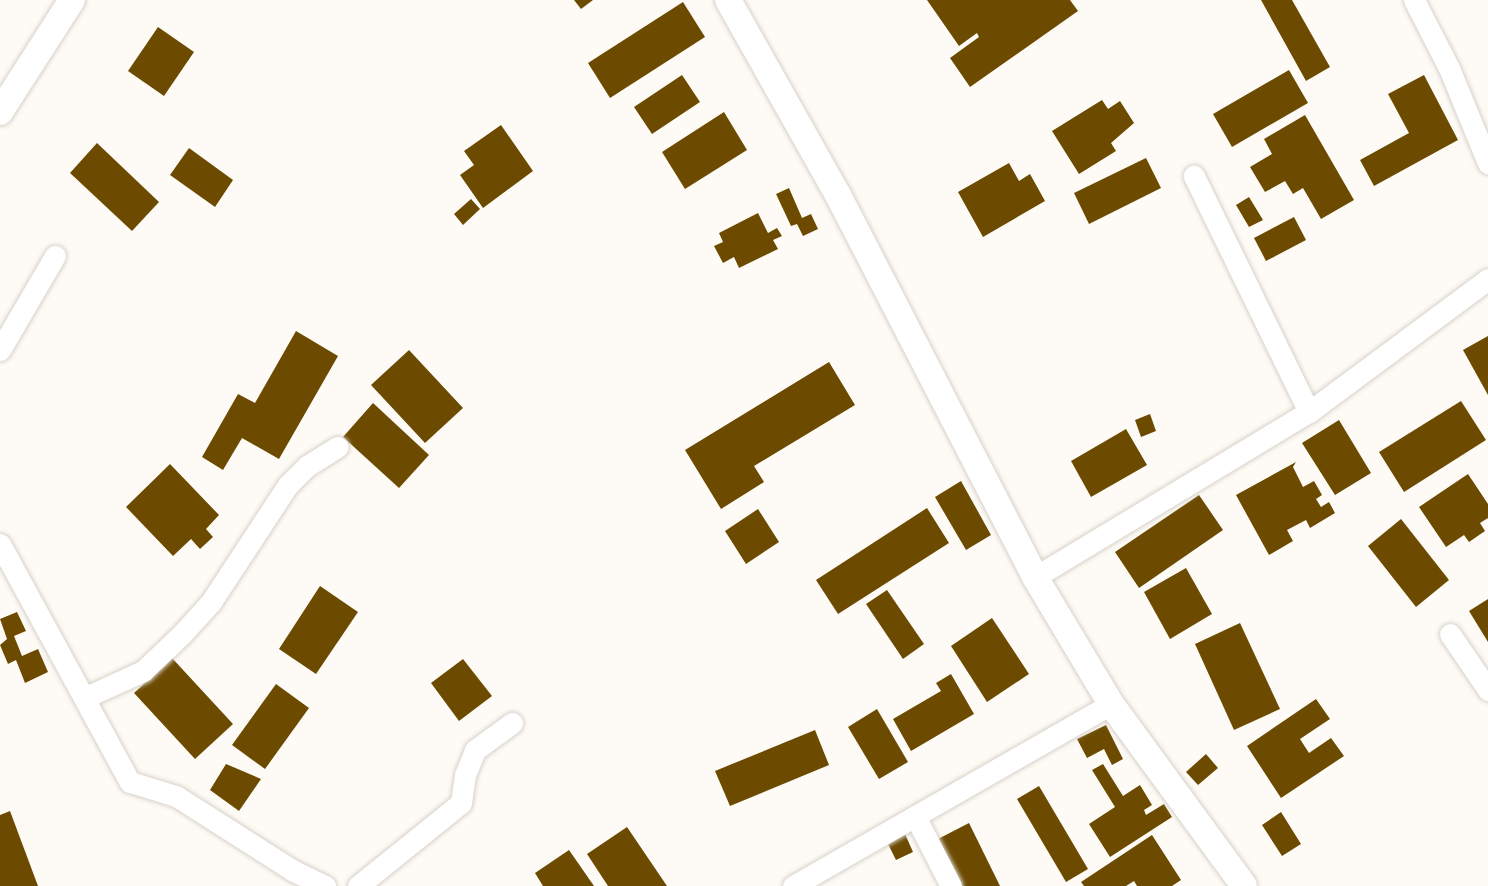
<!DOCTYPE html>
<html>
<head>
<meta charset="utf-8">
<style>
	body { margin:0 }
	#map { position:relative; width:1488px; height:886px; overflow:hidden; background:#fefbf6; font-family:Ubuntu,sans-serif }
	div>[style] { position:absolute }
	.building>* { inset:0; background:#6c4b00 }
	.roads { filter:drop-shadow(0 0 2px #d7d1c9) drop-shadow(0 0 2px #d7d1c9) }
	.minor>* { height:21px; margin:-10.5px; padding:0 10.5px; transform-origin:10.5px; border-radius:10.5px; background:#fff }
	.tertiary>* { height:26px; margin:-13px; padding:0 13px; transform-origin:13px; border-radius:13px; background:#fff }
	span { translate:-50% -50%; white-space:nowrap; text-align:center; line-height:1.15; -webkit-text-stroke:6px #fff; paint-order:stroke }
</style>
</head>
<body>
<div id="map">
	<div class="building">
		<div style="clip-path:polygon(574px 0,593px 0,581px 9px)"></div>
		<div style="clip-path:polygon(927px 0,1070px 0,1078px 11px,970px 87px,950px 58px,979px 37px,977px 33px,959px 46px)"></div>
		<div style="clip-path:polygon(1261px 0,1292px 0,1330px 67px,1306px 81px)"></div>
		<div style="clip-path:polygon(683px 2px,705px 37px,610px 98px,588px 63px)"></div>
		<div style="clip-path:polygon(158px 27px,194px 52px,164px 96px,128px 71px)"></div>
		<div style="clip-path:polygon(1289px 70px,1308px 103px,1232px 147px,1213px 114px)"></div>
		<div style="clip-path:polygon(682px 75px,700px 102px,652px 134px,634px 107px)"></div>
		<div style="clip-path:polygon(1424px 75px,1458px 140px,1374px 186px,1360px 160px,1409px 133px,1388px 94px)"></div>
		<div style="clip-path:polygon(1102px 100px,1108px 109px,1120px 101px,1134px 123px,1111px 143px,1116px 151px,1079px 174px,1052px 131px)"></div>
		<div style="clip-path:polygon(724px 112px,747px 150px,685px 189px,662px 152px)"></div>
		<div style="clip-path:polygon(1305px 115px,1354px 200px,1321px 219px,1303px 188px,1293px 194px,1285px 181px,1265px 192px,1250px 167px,1272px 154px,1264px 139px)"></div>
		<div style="clip-path:polygon(501px 125px,533px 171px,483px 208px,460px 175px,474px 165px,464px 151px)"></div>
		<div style="clip-path:polygon(97px 143px,159px 202px,132px 231px,70px 173px)"></div>
		<div style="clip-path:polygon(189px 148px,233px 180px,215px 207px,170px 175px)"></div>
		<div style="clip-path:polygon(1146px 158px,1161px 188px,1089px 224px,1074px 193px)"></div>
		<div style="clip-path:polygon(1009px 163px,1019px 181px,1030px 174px,1045px 201px,983px 237px,958px 192px)"></div>
		<div style="clip-path:polygon(789px 188px,802px 218px,811px 214px,818px 229px,803px 236px,797px 224px,791px 226px,776px 194px)"></div>
		<div style="clip-path:polygon(1249px 197px,1263px 220px,1249px 227px,1236px 205px)"></div>
		<div style="clip-path:polygon(471px 199px,480px 209px,463px 225px,454px 214px)"></div>
		<div style="clip-path:polygon(758px 213px,768px 233px,777px 228px,782px 236px,773px 240px,778px 249px,739px 268px,734px 257px,723px 263px,714px 246px,723px 242px,719px 233px)"></div>
		<div style="clip-path:polygon(1294px 217px,1306px 240px,1266px 261px,1254px 238px)"></div>
		<div style="clip-path:polygon(296px 331px,338px 356px,279px 459px,242px 438px,223px 470px,202px 457px,238px 394px,255px 403px)"></div>
		<div style="clip-path:polygon(1488px 336px,1488px 395px,1463px 350px)"></div>
		<div style="clip-path:polygon(409px 350px,463px 408px,425px 443px,371px 385px)"></div>
		<div style="clip-path:polygon(829px 362px,855px 405px,754px 466px,764px 482px,721px 509px,685px 450px)"></div>
		<div style="clip-path:polygon(1461px 401px,1486px 440px,1404px 492px,1379px 452px)"></div>
		<div style="clip-path:polygon(373px 403px,429px 455px,399px 488px,343px 437px)"></div>
		<div style="clip-path:polygon(1150px 414px,1156px 431px,1141px 437px,1135px 420px)"></div>
		<div style="clip-path:polygon(1339px 420px,1371px 473px,1335px 495px,1302px 443px)"></div>
		<div style="clip-path:polygon(1126px 429px,1147px 465px,1091px 497px,1071px 461px)"></div>
		<div style="clip-path:polygon(1296px 462px,1293px 467px,1303px 487px,1314px 481px,1322px 495px,1316px 499px,1321px 507px,1329px 502px,1335px 513px,1310px 528px,1306px 520px,1287px 530px,1293px 541px,1269px 555px,1236px 495px)"></div>
		<div style="clip-path:polygon(170px 464px,219px 515px,206px 529px,213px 537px,200px 549px,191px 539px,173px 556px,126px 507px)"></div>
		<div style="clip-path:polygon(1468px 474px,1488px 504px,1488px 518px,1480px 523px,1485px 531px,1469px 542px,1464px 535px,1446px 547px,1419px 507px)"></div>
		<div style="clip-path:polygon(961px 481px,991px 535px,966px 550px,935px 497px)"></div>
		<div style="clip-path:polygon(1199px 495px,1223px 530px,1139px 588px,1115px 552px)"></div>
		<div style="clip-path:polygon(927px 508px,949px 543px,838px 614px,816px 580px)"></div>
		<div style="clip-path:polygon(758px 509px,779px 542px,746px 564px,725px 531px)"></div>
		<div style="clip-path:polygon(1401px 519px,1449px 580px,1416px 607px,1368px 546px)"></div>
		<div style="clip-path:polygon(1186px 568px,1212px 614px,1170px 639px,1144px 592px)"></div>
		<div style="clip-path:polygon(320px 586px,358px 612px,316px 674px,279px 649px)"></div>
		<div style="clip-path:polygon(887px 590px,924px 644px,903px 659px,866px 604px)"></div>
		<div style="clip-path:polygon(1488px 599px,1488px 642px,1469px 611px)"></div>
		<div style="clip-path:polygon(17px 612px,26px 631px,14px 636px,22px 656px,38px 649px,48px 672px,25px 683px,16px 660px,8px 664px,0 645px,7px 639px,0 619px)"></div>
		<div style="clip-path:polygon(992px 618px,1029px 674px,987px 702px,951px 646px)"></div>
		<div style="clip-path:polygon(1240px 623px,1280px 709px,1234px 730px,1195px 644px)"></div>
		<div style="clip-path:polygon(172px 658px,233px 724px,195px 759px,134px 693px)"></div>
		<div style="clip-path:polygon(463px 659px,492px 696px,459px 721px,431px 683px)"></div>
		<div style="clip-path:polygon(951px 674px,974px 714px,911px 751px,893px 719px,941px 691px,936px 683px)"></div>
		<div style="clip-path:polygon(276px 684px,309px 708px,265px 769px,232px 745px)"></div>
		<div style="clip-path:polygon(1316px 699px,1330px 719px,1300px 739px,1309px 753px,1331px 738px,1344px 756px,1281px 798px,1247px 746px)"></div>
		<div style="clip-path:polygon(877px 709px,908px 762px,879px 779px,848px 727px)"></div>
		<div style="clip-path:polygon(1106px 725px,1123px 759px,1112px 765px,1104px 749px,1087px 758px,1077px 739px)"></div>
		<div style="clip-path:polygon(815px 730px,829px 765px,730px 806px,715px 771px)"></div>
		<div style="clip-path:polygon(1206px 754px,1218px 768px,1198px 785px,1186px 772px)"></div>
		<div style="clip-path:polygon(226px 764px,261px 779px,239px 811px,210px 790px)"></div>
		<div style="clip-path:polygon(1103px 764px,1123px 796px,1140px 785px,1152px 805px,1144px 810px,1146px 815px,1164px 804px,1172px 817px,1110px 857px,1089px 824px,1115px 807px,1092px 770px)"></div>
		<div style="clip-path:polygon(1039px 786px,1088px 869px,1066px 882px,1017px 799px)"></div>
		<div style="clip-path:polygon(10px 811px,38px 886px,0 886px,0 815px)"></div>
		<div style="clip-path:polygon(1281px 812px,1301px 844px,1282px 856px,1262px 825px)"></div>
		<div style="clip-path:polygon(969px 823px,1000px 886px,961px 886px,938px 839px)"></div>
		<div style="clip-path:polygon(627px 827px,667px 886px,608px 886px,587px 854px)"></div>
		<div style="clip-path:polygon(905px 834px,913px 852px,896px 860px,887px 842px)"></div>
		<div style="clip-path:polygon(1152px 835px,1181px 880px,1172px 886px,1137px 886px,1134px 881px,1126px 886px,1084px 886px,1081px 882px)"></div>
		<div style="clip-path:polygon(569px 850px,594px 886px,543px 886px,535px 873px)"></div>
	</div>
	<div class="roads">
		<div class="minor">
			<div style="left:1414px;top:0;width:76px;rotate:62.8deg"></div>
			<div style="left:1449px;top:68px;width:103px;rotate:67.7deg"></div>
			<div style="left:0;top:350px;width:109px;rotate:-59.7deg"></div>
			<div style="left:1309px;top:412px;width:223px;rotate:-36.6deg"></div>
			<div style="left:0;top:544px;width:271px;rotate:61.4deg"></div>
			<div style="left:130px;top:782px;width:48px;rotate:16.9deg"></div>
			<div style="left:176px;top:796px;width:138px;rotate:32.5deg"></div>
			<div style="left:292px;top:870px;width:37px;rotate:26deg"></div>
			<div style="left:1035px;top:577px;width:320px;rotate:-31.1deg"></div>
			<div style="left:1309px;top:412px;width:263px;rotate:-116deg"></div>
			<div style="left:1450px;top:634px;width:68px;rotate:55.8deg"></div>
			<div style="left:86px;top:697px;width:63px;rotate:-24.5deg"></div>
			<div style="left:143px;top:671px;width:54px;rotate:-43.5deg"></div>
			<div style="left:182px;top:634px;width:43px;rotate:-47.8deg"></div>
			<div style="left:211px;top:602px;width:140px;rotate:-56.7deg"></div>
			<div style="left:288px;top:485px;width:27px;rotate:-45deg"></div>
			<div style="left:307px;top:466px;width:36px;rotate:-32deg"></div>
			<div style="left:915px;top:816px;width:79px;rotate:62.8deg"></div>
			<div style="left:358px;top:886px;width:132px;rotate:-38.9deg"></div>
			<div style="left:461px;top:803px;width:28px;rotate:-82deg"></div>
			<div style="left:465px;top:775px;width:27px;rotate:-68deg"></div>
			<div style="left:475px;top:750px;width:46px;rotate:-36.1deg"></div>
			<div style="left:793px;top:886px;width:366px;rotate:-29.8deg"></div>
		</div>
		<div class="tertiary">
			<div style="left:728px;top:0;width:224px;rotate:60.6deg"></div>
			<div style="left:838px;top:195px;width:430px;rotate:62.7deg"></div>
			<div style="left:1035px;top:577px;width:148px;rotate:59.1deg"></div>
			<div style="left:1111px;top:704px;width:225px;rotate:53.8deg"></div>
			<div style="left:0;top:112px;width:133px;rotate:-57.3deg"></div>
		</div>
	</div>
</div>
</body>
</html>
